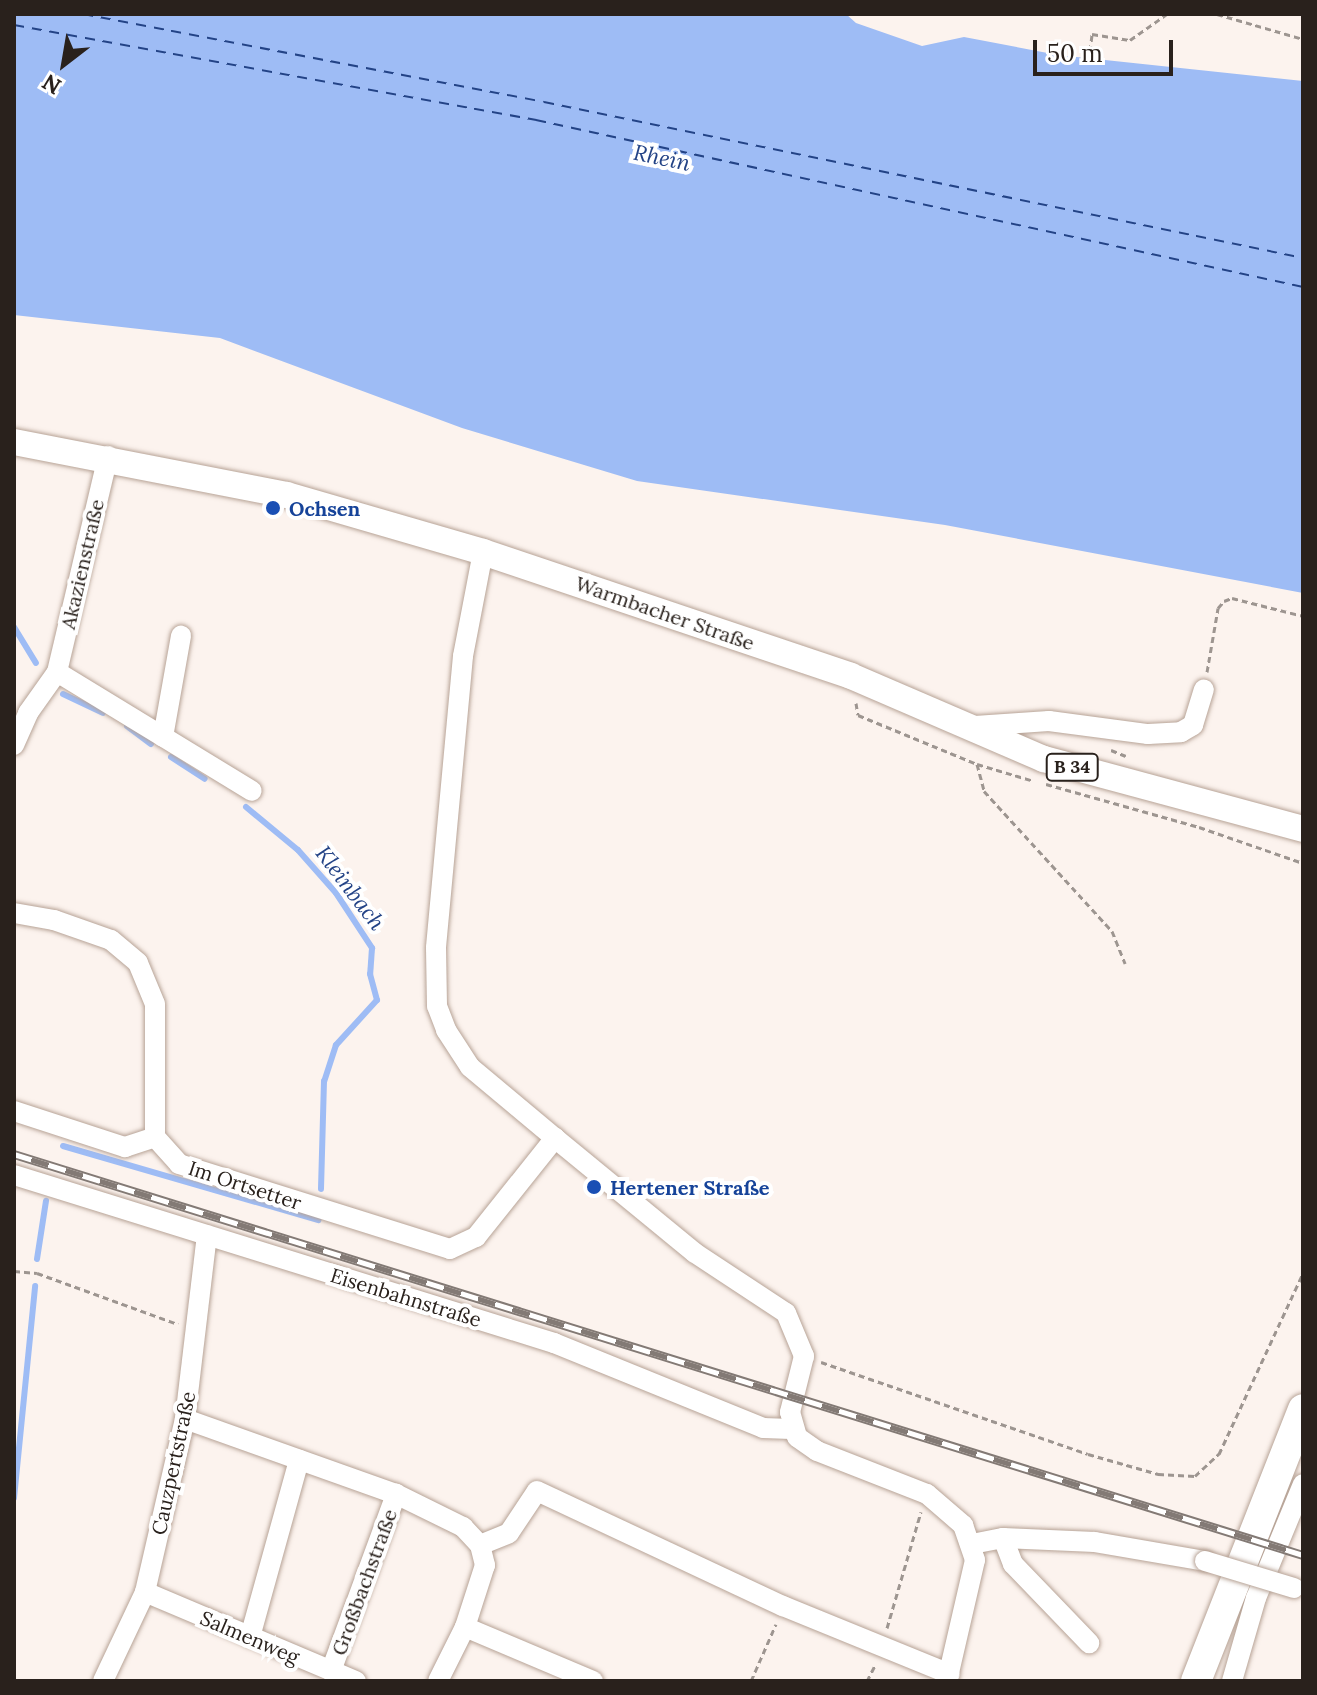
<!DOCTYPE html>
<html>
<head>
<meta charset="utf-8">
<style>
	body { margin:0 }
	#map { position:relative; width:1317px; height:1695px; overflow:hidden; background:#fcf3ee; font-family:Lora,serif }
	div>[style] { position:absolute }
	.water>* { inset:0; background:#9ebcf5 }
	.stream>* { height:6px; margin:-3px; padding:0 3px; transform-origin:3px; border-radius:3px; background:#9ebcf5 }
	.ferry>* { height:2px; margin-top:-1px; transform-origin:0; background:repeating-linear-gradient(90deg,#234386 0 10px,transparent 0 18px) }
	.path>* { height:3px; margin-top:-1.5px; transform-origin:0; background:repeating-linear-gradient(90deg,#9d9590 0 6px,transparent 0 10px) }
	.roads { filter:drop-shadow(0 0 2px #b7a396) drop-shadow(0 0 2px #b7a396) }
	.minor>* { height:20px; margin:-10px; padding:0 10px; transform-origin:10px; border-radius:10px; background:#fff }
	.major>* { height:26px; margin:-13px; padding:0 13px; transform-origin:13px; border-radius:13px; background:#fff }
	.highway>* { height:30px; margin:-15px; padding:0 15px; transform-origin:15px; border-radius:15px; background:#fff }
	.rail>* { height:9px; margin-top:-4.5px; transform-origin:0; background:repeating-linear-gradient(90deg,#fff 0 18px,#837a75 0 36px); box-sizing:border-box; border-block:2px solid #837a75 }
	.bridges { filter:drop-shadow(0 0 2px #b7a396) drop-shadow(0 0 2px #b7a396) }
	.minor-bridge>* { height:20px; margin:-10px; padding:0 10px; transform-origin:10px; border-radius:10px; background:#fff }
	.dots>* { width:22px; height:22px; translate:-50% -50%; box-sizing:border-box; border:4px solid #fff; border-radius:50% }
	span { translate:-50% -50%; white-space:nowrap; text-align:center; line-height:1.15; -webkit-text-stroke:8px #fff; paint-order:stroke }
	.shield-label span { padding:2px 6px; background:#fff; border:2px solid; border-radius:6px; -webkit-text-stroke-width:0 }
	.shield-label { font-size:18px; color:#29211c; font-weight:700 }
	.transit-label { font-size:20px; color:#164399; font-weight:700 }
	.left { translate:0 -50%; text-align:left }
	.street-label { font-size:20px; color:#29211c }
	.water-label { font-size:22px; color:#234386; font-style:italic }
	.frame { position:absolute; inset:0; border:16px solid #29211c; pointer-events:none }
	.north { position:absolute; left:24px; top:24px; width:80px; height:80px; -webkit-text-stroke:6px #fff; paint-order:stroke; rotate:211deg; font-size:22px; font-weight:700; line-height:32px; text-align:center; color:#29211c }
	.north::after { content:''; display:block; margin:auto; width:28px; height:36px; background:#29211c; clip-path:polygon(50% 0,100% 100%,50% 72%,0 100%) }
	.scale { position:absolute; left:1033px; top:40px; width:140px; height:36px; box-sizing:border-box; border:4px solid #29211c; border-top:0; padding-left:10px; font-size:24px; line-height:28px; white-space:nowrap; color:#29211c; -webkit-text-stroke:6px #fff; paint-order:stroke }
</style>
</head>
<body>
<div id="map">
	<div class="water">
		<div style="clip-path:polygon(14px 14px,846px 14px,856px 23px,922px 46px,964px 37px,1058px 55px,1303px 81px,1303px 593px,945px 525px,637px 481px,462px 428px,220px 338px,14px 315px)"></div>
	</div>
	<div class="stream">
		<div style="left:14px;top:627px;width:42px;rotate:58.6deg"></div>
		<div style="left:63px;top:694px;width:44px;rotate:25.4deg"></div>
		<div style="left:127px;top:726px;width:30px;rotate:37deg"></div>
		<div style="left:171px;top:757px;width:40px;rotate:32.9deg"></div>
		<div style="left:246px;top:807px;width:67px;rotate:39.6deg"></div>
		<div style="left:298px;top:850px;width:57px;rotate:48.5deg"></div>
		<div style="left:336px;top:893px;width:66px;rotate:56.8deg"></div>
		<div style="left:372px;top:948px;width:26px;rotate:94deg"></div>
		<div style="left:370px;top:974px;width:27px;rotate:75deg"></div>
		<div style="left:377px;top:1000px;width:61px;rotate:132.3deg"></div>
		<div style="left:336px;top:1045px;width:38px;rotate:108deg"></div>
		<div style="left:324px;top:1081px;width:108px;rotate:91.6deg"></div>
		<div style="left:63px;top:1146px;width:266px;rotate:16.2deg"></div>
		<div style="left:37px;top:1259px;width:59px;rotate:-81.2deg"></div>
		<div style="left:14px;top:1498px;width:213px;rotate:-84.3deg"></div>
	</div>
	<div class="ferry">
		<div style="left:83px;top:14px;width:469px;rotate:10.8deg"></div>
		<div style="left:544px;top:102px;width:775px;rotate:11.61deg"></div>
		<div style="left:14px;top:25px;width:531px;rotate:10.31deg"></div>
		<div style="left:536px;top:120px;width:785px;rotate:12.28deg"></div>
	</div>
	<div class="path">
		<div style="left:1217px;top:14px;width:90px;rotate:16.2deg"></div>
		<div style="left:1090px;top:51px;width:17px;rotate:-83deg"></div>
		<div style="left:1092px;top:34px;width:38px;rotate:9deg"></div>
		<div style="left:1130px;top:40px;width:45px;rotate:-35.1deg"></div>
		<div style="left:1207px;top:672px;width:65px;rotate:-80.2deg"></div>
		<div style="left:1218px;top:608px;width:9px;rotate:-49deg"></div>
		<div style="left:1224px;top:601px;width:9px;rotate:-21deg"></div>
		<div style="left:1232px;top:598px;width:73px;rotate:14.2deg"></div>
		<div style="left:856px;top:703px;width:12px;rotate:81deg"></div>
		<div style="left:858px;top:715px;width:129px;rotate:22.4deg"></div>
		<div style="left:977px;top:764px;width:59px;rotate:16.6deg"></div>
		<div style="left:1111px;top:750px;width:16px;rotate:22deg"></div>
		<div style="left:977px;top:764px;width:28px;rotate:75deg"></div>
		<div style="left:984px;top:791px;width:190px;rotate:47.6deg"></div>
		<div style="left:1112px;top:931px;width:35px;rotate:68deg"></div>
		<div style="left:1046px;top:784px;width:159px;rotate:15.7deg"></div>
		<div style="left:1199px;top:827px;width:110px;rotate:19.1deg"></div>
		<div style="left:14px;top:1271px;width:23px;rotate:5deg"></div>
		<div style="left:37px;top:1273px;width:150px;rotate:19.9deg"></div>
		<div style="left:821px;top:1362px;width:282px;rotate:19deg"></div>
		<div style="left:1088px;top:1454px;width:73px;rotate:15.9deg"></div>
		<div style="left:1158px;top:1474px;width:37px;rotate:3deg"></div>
		<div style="left:1195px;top:1476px;width:33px;rotate:-43deg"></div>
		<div style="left:1219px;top:1454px;width:200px;rotate:-65.1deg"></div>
		<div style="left:887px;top:1628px;width:121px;rotate:-73.7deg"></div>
		<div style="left:751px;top:1681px;width:62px;rotate:-66.3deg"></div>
		<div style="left:867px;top:1681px;width:18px;rotate:-63deg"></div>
	</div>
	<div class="roads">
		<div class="minor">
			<div style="left:483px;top:552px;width:106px;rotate:100.9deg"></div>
			<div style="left:463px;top:656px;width:293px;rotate:95.3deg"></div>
			<div style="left:436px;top:948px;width:58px;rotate:89deg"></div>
			<div style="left:437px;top:1006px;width:26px;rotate:69deg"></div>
			<div style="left:446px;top:1030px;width:44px;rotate:57deg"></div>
			<div style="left:470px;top:1067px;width:111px;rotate:39.9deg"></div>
			<div style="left:555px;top:1138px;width:181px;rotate:39.4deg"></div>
			<div style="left:695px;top:1253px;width:109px;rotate:33.4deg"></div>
			<div style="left:786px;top:1313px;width:47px;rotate:67.3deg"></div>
			<div style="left:804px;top:1356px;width:58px;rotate:104deg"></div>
			<div style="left:790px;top:1412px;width:26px;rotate:74deg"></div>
			<div style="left:797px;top:1437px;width:24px;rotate:35deg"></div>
			<div style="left:817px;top:1451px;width:118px;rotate:21.4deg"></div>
			<div style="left:927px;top:1494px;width:48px;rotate:40.7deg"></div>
			<div style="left:963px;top:1525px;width:37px;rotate:71deg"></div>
			<div style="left:975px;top:1560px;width:124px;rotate:103deg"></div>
			<div style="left:57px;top:672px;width:228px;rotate:31.4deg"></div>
			<div style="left:975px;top:726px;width:74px;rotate:-3.9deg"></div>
			<div style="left:1049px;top:721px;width:100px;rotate:7.5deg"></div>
			<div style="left:1148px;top:734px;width:33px;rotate:-3deg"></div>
			<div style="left:1181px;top:732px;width:14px;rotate:-30deg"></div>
			<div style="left:1193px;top:725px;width:37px;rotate:-73deg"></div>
			<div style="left:163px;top:737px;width:103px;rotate:-79.9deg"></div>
			<div style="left:14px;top:745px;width:35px;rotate:-66deg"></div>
			<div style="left:28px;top:713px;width:50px;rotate:-54.7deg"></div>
			<div style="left:57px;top:672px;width:222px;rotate:-76.7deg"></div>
			<div style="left:14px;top:913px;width:41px;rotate:9.9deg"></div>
			<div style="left:54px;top:920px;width:60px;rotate:19.3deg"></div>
			<div style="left:111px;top:940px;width:35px;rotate:40deg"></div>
			<div style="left:138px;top:963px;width:44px;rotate:67.5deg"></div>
			<div style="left:155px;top:1004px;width:133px;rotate:90deg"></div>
			<div style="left:155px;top:1137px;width:36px;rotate:48deg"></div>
			<div style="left:179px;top:1164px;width:284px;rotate:17.4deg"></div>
			<div style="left:450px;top:1249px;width:29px;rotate:-25deg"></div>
			<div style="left:476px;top:1237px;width:127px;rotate:-51.4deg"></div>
			<div style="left:14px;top:1111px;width:117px;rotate:18deg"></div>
			<div style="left:125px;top:1147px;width:32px;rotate:-18deg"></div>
			<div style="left:14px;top:1175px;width:566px;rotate:17.28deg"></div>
			<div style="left:554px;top:1343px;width:226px;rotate:22.1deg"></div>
			<div style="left:763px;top:1428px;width:28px;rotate:2deg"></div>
			<div style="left:185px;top:1419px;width:224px;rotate:19.6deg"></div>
			<div style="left:396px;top:1494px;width:75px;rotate:26.2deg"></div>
			<div style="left:463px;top:1527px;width:25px;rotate:47deg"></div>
			<div style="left:480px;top:1545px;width:21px;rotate:76deg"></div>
			<div style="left:485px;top:1565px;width:65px;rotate:107.9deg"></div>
			<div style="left:465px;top:1627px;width:60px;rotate:116.6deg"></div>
			<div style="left:1003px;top:1538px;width:28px;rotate:69deg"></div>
			<div style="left:1013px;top:1564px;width:110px;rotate:46.1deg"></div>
			<div style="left:972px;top:1544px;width:32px;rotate:-11deg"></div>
			<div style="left:1003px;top:1538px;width:92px;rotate:2.5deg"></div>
			<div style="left:1095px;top:1542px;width:112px;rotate:9.8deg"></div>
			<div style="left:480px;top:1545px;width:31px;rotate:-22deg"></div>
			<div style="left:509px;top:1533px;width:50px;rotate:-56.3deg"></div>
			<div style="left:537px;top:1491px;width:272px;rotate:25.1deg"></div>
			<div style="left:783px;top:1606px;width:180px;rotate:22.2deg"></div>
			<div style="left:145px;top:1592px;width:229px;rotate:22.9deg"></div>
			<div style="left:465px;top:1627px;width:139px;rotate:22.9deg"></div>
			<div style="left:250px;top:1637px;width:184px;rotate:-74.5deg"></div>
			<div style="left:331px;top:1671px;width:189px;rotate:-69.8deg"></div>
			<div style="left:103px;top:1681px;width:98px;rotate:-64.7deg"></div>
			<div style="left:145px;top:1592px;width:178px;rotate:-77deg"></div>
			<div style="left:185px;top:1419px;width:185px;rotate:-83.2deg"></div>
			<div style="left:1232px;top:1681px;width:86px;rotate:-73.9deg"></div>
			<div style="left:1256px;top:1598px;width:123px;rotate:-67.6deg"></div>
		</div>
		<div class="major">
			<div style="left:14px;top:442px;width:278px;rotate:11deg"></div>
			<div style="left:287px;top:495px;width:204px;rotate:16.2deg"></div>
			<div style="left:483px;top:552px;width:388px;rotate:18.6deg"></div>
			<div style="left:851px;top:676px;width:210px;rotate:23.3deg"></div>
			<div style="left:1044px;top:759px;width:268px;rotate:15.1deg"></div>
		</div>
		<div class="highway">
			<div style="left:1196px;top:1681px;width:292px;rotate:-68.5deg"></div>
		</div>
	</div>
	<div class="rail">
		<div style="left:14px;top:1154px;width:1350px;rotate:17.28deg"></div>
	</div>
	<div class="bridges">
		<div class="minor-bridge">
			<div style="left:1205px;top:1561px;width:93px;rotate:16.9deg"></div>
		</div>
	</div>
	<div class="dots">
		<div style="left:273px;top:508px;background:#1a4fb4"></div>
		<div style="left:594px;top:1187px;background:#1a4fb4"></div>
	</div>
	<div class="shield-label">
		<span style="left:1072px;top:767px">B 34</span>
	</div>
	<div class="transit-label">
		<span class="left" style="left:289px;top:508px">Ochsen</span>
		<span class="left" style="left:610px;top:1187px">Hertener Straße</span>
	</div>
	<div class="street-label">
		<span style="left:82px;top:564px;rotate:-77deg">Akazienstraße</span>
		<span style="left:665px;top:613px;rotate:19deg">Warmbacher Straße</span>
		<span style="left:245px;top:1185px;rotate:18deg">Im Ortsetter</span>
		<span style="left:406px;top:1297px;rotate:17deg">Eisenbahnstraße</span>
		<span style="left:173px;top:1463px;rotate:-78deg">Cauzpertstraße</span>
		<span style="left:364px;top:1582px;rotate:-70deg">Großbachstraße</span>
		<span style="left:250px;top:1637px;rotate:23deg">Salmenweg</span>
	</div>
	<div class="water-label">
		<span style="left:662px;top:158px;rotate:12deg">Rhein</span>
		<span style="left:350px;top:888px;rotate:53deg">Kleinbach</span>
	</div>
	<div class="frame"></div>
	<div class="north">N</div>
	<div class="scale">50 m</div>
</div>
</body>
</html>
